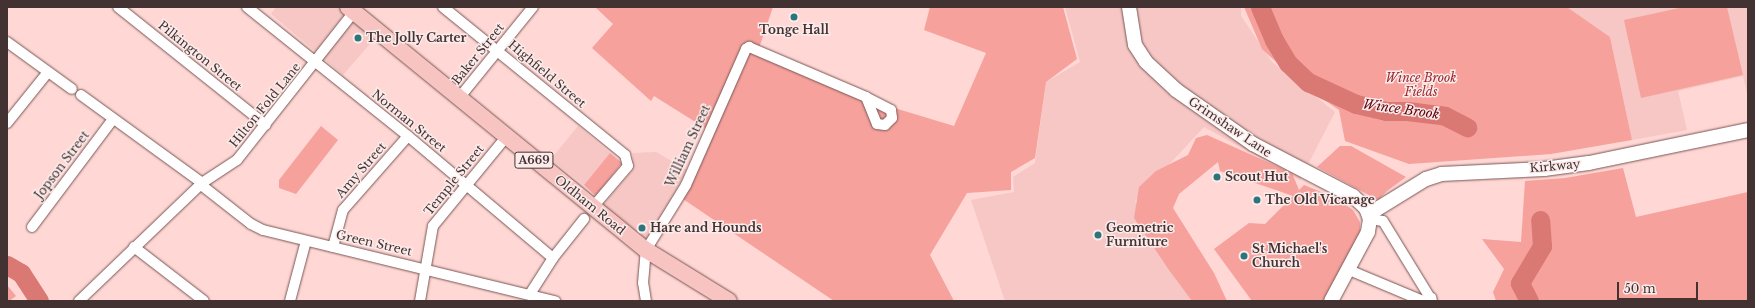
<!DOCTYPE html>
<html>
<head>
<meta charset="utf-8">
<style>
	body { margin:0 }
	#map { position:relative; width:1755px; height:308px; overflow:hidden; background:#ffd7d4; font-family:"Libre Baskerville",serif }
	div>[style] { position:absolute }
	.built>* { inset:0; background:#f6c7c4 }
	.green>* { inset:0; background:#f6a19c }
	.river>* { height:19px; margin:-9.5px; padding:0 9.5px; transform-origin:9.5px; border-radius:9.5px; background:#da7874 }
	.roads { filter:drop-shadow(0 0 1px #785654) drop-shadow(0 0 1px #785654) }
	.street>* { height:10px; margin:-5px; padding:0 5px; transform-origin:5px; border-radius:5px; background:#fff }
	.secondary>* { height:14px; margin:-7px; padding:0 7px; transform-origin:7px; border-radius:7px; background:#fff }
	.primary>* { height:16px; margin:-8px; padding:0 8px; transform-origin:8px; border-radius:8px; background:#f8c4c1 }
	.dots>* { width:11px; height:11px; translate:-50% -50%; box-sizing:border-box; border:2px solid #fbebea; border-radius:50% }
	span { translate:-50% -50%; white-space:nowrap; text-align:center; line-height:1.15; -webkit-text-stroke:3px #fbebea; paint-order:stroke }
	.shield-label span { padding:1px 3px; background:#fbebea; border:1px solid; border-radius:3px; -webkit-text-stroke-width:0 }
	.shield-label { font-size:11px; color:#423332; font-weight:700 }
	.poi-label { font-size:12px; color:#423332; font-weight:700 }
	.left { translate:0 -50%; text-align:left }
	.street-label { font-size:12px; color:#423332 }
	.park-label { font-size:12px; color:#9b272c; font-style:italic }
	.water-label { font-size:13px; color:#5f020e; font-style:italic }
	.frame { position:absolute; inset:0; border:8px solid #423332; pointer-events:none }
	.scale { position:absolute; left:1617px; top:282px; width:81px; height:18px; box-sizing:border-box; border:2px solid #423332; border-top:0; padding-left:5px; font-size:12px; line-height:14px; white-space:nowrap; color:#423332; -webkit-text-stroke:3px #fbebea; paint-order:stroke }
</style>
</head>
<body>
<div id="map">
	<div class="built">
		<div style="clip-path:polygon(276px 7px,338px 7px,375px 38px,343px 75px,271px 14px)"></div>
		<div style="clip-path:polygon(1065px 7px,1241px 7px,1241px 16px,1272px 62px,1335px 112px,1300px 180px,1204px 127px,1135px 201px,1199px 301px,1005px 301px,971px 200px,1014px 192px,1013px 177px,1035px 163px,1046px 82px,1080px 62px)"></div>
		<div style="clip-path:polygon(1567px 7px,1748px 7px,1748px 97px,1743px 76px,1678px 91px,1687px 130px,1632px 140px,1610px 37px)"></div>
		<div style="clip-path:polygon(578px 126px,610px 153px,584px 185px,551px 159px)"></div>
		<div style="clip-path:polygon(656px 152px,687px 170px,648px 244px,603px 205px,632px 171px,633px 153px)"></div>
	</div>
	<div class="green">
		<div style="clip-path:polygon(595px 7px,773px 7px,759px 48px,858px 97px,954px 126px,986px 53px,924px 30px,930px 7px,1063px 7px,1077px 59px,1046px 82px,1035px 158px,1011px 172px,1011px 190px,967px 193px,930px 255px,954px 301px,834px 301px,683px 199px,705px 128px,654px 96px,651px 101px,592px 48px,613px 24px)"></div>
		<div style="clip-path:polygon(1244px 7px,1567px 7px,1610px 37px,1632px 140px,1551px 154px,1409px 164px,1345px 141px,1339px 110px,1297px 81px,1262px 49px)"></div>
		<div style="clip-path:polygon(1684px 7px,1727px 7px,1743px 75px,1641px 98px,1624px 20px)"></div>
		<div style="clip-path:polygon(321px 126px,338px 140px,296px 194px,279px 188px,279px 180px)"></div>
		<div style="clip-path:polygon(1207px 135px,1292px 173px,1299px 190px,1304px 185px,1336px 198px,1353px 210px,1360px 222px,1360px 238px,1324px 301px,1252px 301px,1214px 249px,1249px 223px,1265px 224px,1293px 196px,1220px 171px,1218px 162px,1179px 194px,1173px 208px,1214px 273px,1227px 301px,1192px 301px,1169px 270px,1134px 218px,1139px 187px,1156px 171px,1188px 155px,1196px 138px)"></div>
		<div style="clip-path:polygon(1340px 146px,1351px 146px,1406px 177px,1387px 191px,1378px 200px,1317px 167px)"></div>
		<div style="clip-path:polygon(610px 153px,622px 163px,596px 196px,584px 185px)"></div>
		<div style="clip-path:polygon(1623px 168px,1636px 217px,1748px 192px,1748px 301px,1496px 301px,1493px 292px,1504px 269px,1482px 239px,1521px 242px,1525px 181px,1565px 178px)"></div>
		<div style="clip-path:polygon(7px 285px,16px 296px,9px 301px,7px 301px)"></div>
	</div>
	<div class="river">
		<div style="left:1260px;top:7px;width:36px;rotate:67deg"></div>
		<div style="left:1274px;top:40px;width:27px;rotate:59deg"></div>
		<div style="left:1288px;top:63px;width:28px;rotate:44deg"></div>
		<div style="left:1308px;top:82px;width:53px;rotate:24.6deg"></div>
		<div style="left:1356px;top:104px;width:31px;rotate:13deg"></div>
		<div style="left:1386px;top:111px;width:21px"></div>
		<div style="left:1407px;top:111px;width:38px;rotate:7deg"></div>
		<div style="left:1445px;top:116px;width:25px;rotate:27deg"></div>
		<div style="left:7px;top:265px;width:16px;rotate:30deg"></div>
		<div style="left:21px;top:273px;width:33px;rotate:57deg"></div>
		<div style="left:1529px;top:301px;width:20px;rotate:-117deg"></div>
		<div style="left:1520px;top:283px;width:43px;rotate:-59.3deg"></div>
		<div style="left:1542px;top:246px;width:26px;rotate:-94deg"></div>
	</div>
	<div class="roads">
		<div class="street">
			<div style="left:118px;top:7px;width:189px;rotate:38.6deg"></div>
			<div style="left:247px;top:7px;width:206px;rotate:38.7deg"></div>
			<div style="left:408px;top:136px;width:189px;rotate:40.1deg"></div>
			<div style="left:443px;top:7px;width:235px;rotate:39.1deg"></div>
			<div style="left:625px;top:155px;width:11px;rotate:75deg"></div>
			<div style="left:628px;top:166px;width:55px;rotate:130.6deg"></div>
			<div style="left:7px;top:42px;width:80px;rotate:35.9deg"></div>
			<div style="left:81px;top:95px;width:150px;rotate:36deg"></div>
			<div style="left:459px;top:98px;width:117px;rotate:-50.9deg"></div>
			<div style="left:7px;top:123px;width:65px;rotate:-51.2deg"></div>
			<div style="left:200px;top:184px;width:65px;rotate:38.1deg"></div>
			<div style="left:251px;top:224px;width:13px;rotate:27deg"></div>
			<div style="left:263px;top:230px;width:301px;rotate:13.7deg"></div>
			<div style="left:1370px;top:219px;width:13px;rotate:9deg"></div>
			<div style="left:1383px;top:221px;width:94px;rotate:58.5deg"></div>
			<div style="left:32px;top:227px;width:135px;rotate:-53.1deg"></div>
			<div style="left:134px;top:247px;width:88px;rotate:37.6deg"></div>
			<div style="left:333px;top:247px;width:38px;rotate:-75deg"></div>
			<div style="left:343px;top:210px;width:98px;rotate:-48.7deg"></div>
			<div style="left:1349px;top:270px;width:80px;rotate:22.7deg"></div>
			<div style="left:1423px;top:301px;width:9px;rotate:-21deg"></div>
			<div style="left:530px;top:294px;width:43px;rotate:-57.4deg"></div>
			<div style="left:553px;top:258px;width:50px;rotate:-51.5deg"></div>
			<div style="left:79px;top:301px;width:170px;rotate:-43.8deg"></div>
			<div style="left:202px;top:183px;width:42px;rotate:-33.3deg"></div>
			<div style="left:237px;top:160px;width:189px;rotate:-51.7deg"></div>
			<div style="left:290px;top:301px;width:62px;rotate:-75.1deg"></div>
			<div style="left:420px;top:301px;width:76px;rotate:-80.2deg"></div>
			<div style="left:433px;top:226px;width:115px;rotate:-50.6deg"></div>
			<div style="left:646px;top:301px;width:18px;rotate:-99deg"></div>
			<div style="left:643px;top:283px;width:33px;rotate:-85deg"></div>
			<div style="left:646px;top:250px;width:76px;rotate:-58.4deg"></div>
			<div style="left:686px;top:185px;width:149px;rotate:-66.2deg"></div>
			<div style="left:746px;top:49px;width:4px;rotate:-34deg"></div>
			<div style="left:749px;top:47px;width:127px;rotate:23.1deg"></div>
			<div style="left:866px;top:97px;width:29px;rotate:68deg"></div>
			<div style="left:877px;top:124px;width:8px;rotate:7deg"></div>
			<div style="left:885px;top:125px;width:10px;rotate:-45deg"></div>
			<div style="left:892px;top:118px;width:8px;rotate:-97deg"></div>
			<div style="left:891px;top:110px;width:28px;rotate:-153deg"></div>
		</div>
		<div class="secondary">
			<div style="left:1129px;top:7px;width:38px;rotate:81deg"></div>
			<div style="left:1135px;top:45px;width:20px;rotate:57deg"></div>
			<div style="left:1146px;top:62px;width:41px;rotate:43deg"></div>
			<div style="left:1176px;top:90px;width:94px;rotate:35deg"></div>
			<div style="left:1253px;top:144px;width:113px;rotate:27.5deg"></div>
			<div style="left:1353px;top:196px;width:18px;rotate:43deg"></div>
			<div style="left:1366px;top:208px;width:12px;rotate:70deg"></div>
			<div style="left:1370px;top:219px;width:13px;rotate:99deg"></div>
			<div style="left:1368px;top:232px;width:78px;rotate:118.2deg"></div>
			<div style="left:1369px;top:214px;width:67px;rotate:-31.6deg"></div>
			<div style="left:1426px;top:179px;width:16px;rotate:-18deg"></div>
			<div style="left:1441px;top:174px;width:103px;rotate:-2.8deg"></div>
			<div style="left:1544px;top:169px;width:45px;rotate:-7.6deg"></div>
			<div style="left:1589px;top:163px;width:162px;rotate:-11.7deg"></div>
		</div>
		<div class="primary">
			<div style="left:348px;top:7px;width:385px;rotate:39.2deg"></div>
			<div style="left:646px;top:250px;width:97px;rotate:31.6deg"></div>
		</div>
	</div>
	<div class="dots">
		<div style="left:794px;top:17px;background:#2b757b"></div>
		<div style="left:358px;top:38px;background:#2b757b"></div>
		<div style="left:1217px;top:177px;background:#2b757b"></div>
		<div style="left:1257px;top:200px;background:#2b757b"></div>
		<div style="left:642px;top:228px;background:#2b757b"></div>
		<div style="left:1098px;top:235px;background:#2b757b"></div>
		<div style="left:1244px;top:256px;background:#2b757b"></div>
	</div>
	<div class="shield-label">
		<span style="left:534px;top:160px">A669</span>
	</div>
	<div class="poi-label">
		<span style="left:794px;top:30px">Tonge Hall</span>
		<span class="left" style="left:366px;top:38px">The Jolly Carter</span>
		<span class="left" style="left:1225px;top:177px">Scout Hut</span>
		<span class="left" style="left:1265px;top:200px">The Old Vicarage</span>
		<span class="left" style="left:650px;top:228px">Hare and Hounds</span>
		<span class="left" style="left:1106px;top:235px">Geometric<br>Furniture</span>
		<span class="left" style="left:1252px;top:256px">St Michael's<br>Church</span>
	</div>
	<div class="street-label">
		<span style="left:478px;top:54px;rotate:-51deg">Baker Street</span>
		<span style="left:200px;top:56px;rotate:39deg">Pilkington Street</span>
		<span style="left:547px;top:74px;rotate:40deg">Highfield Street</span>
		<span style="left:265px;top:105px;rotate:-51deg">Hilton Fold Lane</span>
		<span style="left:409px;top:121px;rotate:39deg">Norman Street</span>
		<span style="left:1230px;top:127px;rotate:34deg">Grimshaw Lane</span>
		<span style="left:688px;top:146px;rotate:-65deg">William Street</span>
		<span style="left:62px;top:165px;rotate:-53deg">Jopson Street</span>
		<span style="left:1555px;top:166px;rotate:-5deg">Kirkway</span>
		<span style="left:361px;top:170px;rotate:-49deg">Amy Street</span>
		<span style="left:454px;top:180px;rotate:-51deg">Temple Street</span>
		<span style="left:590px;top:205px;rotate:39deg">Oldham Road</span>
		<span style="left:374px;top:243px;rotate:13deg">Green Street</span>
	</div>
	<div class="park-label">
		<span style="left:1421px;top:85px">Wince Brook<br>Fields</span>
	</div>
	<div class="water-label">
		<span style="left:1401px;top:110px;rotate:8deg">Wince Brook</span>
	</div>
	<div class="frame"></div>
	<div class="scale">50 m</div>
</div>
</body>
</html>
